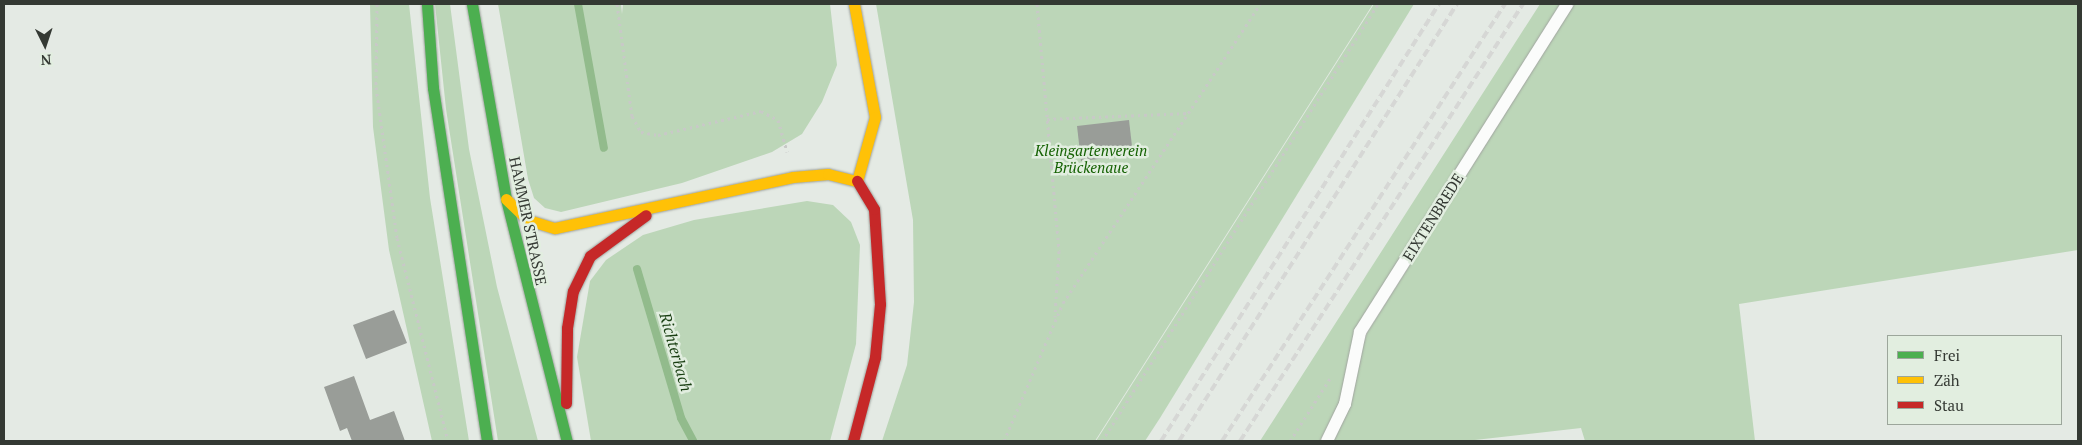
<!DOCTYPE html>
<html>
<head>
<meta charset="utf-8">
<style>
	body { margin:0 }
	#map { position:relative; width:2082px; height:445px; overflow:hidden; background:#e4eae4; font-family:"PT Serif",serif }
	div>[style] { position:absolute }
	.green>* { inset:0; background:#bcd6b8 }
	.stream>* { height:8px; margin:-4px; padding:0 4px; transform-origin:4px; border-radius:4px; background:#92bb8c }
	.building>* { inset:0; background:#999d98 }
	.path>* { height:3px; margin-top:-1.5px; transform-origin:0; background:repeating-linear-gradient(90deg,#c8c9c7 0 2.5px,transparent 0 6.5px) }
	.roads { filter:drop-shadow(0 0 1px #a0a49f) drop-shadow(0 0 1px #a0a49f) }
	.lane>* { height:12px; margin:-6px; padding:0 6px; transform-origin:6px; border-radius:6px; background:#fbfcfb }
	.fast>* { height:11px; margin:-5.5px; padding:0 5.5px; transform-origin:5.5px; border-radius:5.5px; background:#4caf50 }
	.slow>* { height:11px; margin:-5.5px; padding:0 5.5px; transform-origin:5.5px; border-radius:5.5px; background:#ffc107 }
	.jam>* { height:11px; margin:-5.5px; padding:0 5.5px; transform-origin:5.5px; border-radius:5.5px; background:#c62828 }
	.rail>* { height:4px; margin-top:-2px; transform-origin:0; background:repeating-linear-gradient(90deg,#d6d7d5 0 8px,transparent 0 12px) }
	span { translate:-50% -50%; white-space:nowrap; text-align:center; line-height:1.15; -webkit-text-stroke:5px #e2eee0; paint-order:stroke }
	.park-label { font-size:15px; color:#156203; font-style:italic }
	.street-label { font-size:15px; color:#343933 }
	.water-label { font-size:16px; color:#193f12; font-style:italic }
	.frame { position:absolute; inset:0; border:5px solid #343933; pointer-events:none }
	.legend { position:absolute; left:1887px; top:335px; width:175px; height:90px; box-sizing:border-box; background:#e2eee0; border:1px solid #9ca69b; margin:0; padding:6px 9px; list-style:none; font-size:15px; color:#343933 }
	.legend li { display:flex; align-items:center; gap:10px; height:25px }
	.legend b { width:25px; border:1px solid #9ca69b }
	.north { position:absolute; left:20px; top:20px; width:50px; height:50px; -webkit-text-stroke:4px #e2eee0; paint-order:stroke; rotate:176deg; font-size:14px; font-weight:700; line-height:20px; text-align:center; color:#343933 }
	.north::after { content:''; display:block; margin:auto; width:18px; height:22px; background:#343933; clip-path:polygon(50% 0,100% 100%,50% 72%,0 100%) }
</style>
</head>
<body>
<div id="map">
	<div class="green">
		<div style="clip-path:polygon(370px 4px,409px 4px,430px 198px,469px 441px,432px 441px,389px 250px,373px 127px)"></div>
		<div style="clip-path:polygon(435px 4px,450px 4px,469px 149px,497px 287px,538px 441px,498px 441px,446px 109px)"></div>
		<div style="clip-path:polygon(498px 4px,621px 4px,622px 14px,623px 4px,830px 4px,837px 65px,822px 102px,802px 134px,772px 152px,682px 183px,561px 212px,545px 208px,534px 198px,528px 179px)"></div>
		<div style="clip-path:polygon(876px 4px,1373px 4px,1095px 441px,882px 441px,907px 365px,914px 302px,913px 220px)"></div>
		<div style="clip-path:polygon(1374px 4px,1414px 4px,1160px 418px,1145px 441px,1096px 441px)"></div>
		<div style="clip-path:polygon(1540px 4px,1560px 4px,1356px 331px,1340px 401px,1320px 441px,1260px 441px)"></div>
		<div style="clip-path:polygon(1574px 4px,2078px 4px,2078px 250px,1739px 304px,1755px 441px,1585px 441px,1581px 428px,1466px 441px,1331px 441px,1367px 333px)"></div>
		<div style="clip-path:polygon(807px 201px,833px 205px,851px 222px,860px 245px,856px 344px,830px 441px,591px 441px,577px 357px,590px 281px,606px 260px,643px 235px,694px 220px)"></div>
	</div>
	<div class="stream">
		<div style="left:578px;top:4px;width:146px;rotate:79.8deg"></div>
		<div style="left:637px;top:269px;width:155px;rotate:73.5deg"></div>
		<div style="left:681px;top:418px;width:26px;rotate:62deg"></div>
	</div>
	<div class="building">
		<div style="clip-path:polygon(1129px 120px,1133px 155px,1081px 161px,1077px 126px)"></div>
		<div style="clip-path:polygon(394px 310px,407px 343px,366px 359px,353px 325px)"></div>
		<div style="clip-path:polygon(354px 376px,370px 420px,394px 411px,405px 441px,352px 441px,347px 428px,340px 431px,324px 387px)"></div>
	</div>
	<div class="path">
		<div style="left:377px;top:4px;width:83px;rotate:90.7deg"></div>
		<div style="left:376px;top:87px;width:152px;rotate:82.1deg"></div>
		<div style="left:397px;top:238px;width:209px;rotate:75.9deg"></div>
		<div style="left:617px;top:4px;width:113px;rotate:82.4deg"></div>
		<div style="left:632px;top:116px;width:18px;rotate:61deg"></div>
		<div style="left:641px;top:132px;width:17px;rotate:10deg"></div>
		<div style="left:658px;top:135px;width:106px;rotate:-13.1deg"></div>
		<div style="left:761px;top:111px;width:19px;rotate:28deg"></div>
		<div style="left:778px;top:120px;width:33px;rotate:74deg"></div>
		<div style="left:1037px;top:4px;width:248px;rotate:84.9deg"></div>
		<div style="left:1059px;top:251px;width:66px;rotate:93.5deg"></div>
		<div style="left:1047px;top:119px;width:143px;rotate:-2.4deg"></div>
		<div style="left:1004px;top:441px;width:150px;rotate:-66.9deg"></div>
		<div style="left:1063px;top:303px;width:358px;rotate:-56.6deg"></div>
		<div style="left:1102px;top:441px;width:517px;rotate:-57.72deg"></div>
		<div style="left:1290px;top:441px;width:76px;rotate:-57.4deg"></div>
	</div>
	<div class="roads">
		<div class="lane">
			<div style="left:1327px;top:441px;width:41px;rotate:-64.1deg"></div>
			<div style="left:1345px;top:404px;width:74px;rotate:-78.2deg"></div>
			<div style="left:1360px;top:332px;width:388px;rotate:-57.7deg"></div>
		</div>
		<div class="fast">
			<div style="left:427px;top:4px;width:84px;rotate:85.9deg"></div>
			<div style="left:433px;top:88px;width:357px;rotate:81.3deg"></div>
			<div style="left:472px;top:4px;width:198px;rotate:80.1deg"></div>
			<div style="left:506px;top:199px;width:250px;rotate:75.9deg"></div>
		</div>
		<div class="slow">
			<div style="left:854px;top:4px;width:115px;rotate:79.5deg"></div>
			<div style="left:875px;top:117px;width:66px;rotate:105.7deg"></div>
			<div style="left:506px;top:199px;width:30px;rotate:44deg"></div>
			<div style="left:528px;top:220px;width:28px;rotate:17deg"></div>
			<div style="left:555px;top:228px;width:243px;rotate:-12.1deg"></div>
			<div style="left:793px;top:177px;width:35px;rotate:-5deg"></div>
			<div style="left:828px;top:174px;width:30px;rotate:14deg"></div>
		</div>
		<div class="jam">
			<div style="left:566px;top:403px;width:75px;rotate:-89.2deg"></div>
			<div style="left:567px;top:328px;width:37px;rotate:-81deg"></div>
			<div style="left:573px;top:291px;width:39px;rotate:-64deg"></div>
			<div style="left:590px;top:256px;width:69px;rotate:-36.2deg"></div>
			<div style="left:853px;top:441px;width:87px;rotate:-75.3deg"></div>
			<div style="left:875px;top:357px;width:53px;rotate:-84.6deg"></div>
			<div style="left:880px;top:304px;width:95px;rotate:-93.6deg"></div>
			<div style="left:874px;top:209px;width:33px;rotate:-121deg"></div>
		</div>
	</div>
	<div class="rail">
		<div style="left:1161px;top:441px;width:518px;rotate:-57.54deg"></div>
		<div style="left:1179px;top:441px;width:518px;rotate:-57.54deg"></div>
		<div style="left:1222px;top:441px;width:521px;rotate:-57.07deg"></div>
		<div style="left:1240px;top:441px;width:521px;rotate:-57.07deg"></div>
	</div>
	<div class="park-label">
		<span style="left:1091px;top:159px">Kleingartenverein<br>Brückenaue</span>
	</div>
	<div class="street-label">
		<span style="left:1433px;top:217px;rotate:-58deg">EIXTENBREDE</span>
		<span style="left:528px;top:221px;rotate:78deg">HAMMER STRASSE</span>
	</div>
	<div class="water-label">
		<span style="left:676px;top:352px;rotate:74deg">Richterbach</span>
	</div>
	<div class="frame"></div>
	<ul class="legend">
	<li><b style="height:6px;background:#4caf50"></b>Frei</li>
	<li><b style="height:6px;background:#ffc107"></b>Zäh</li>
	<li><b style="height:6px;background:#c62828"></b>Stau</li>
	</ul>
	<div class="north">N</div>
</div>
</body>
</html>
